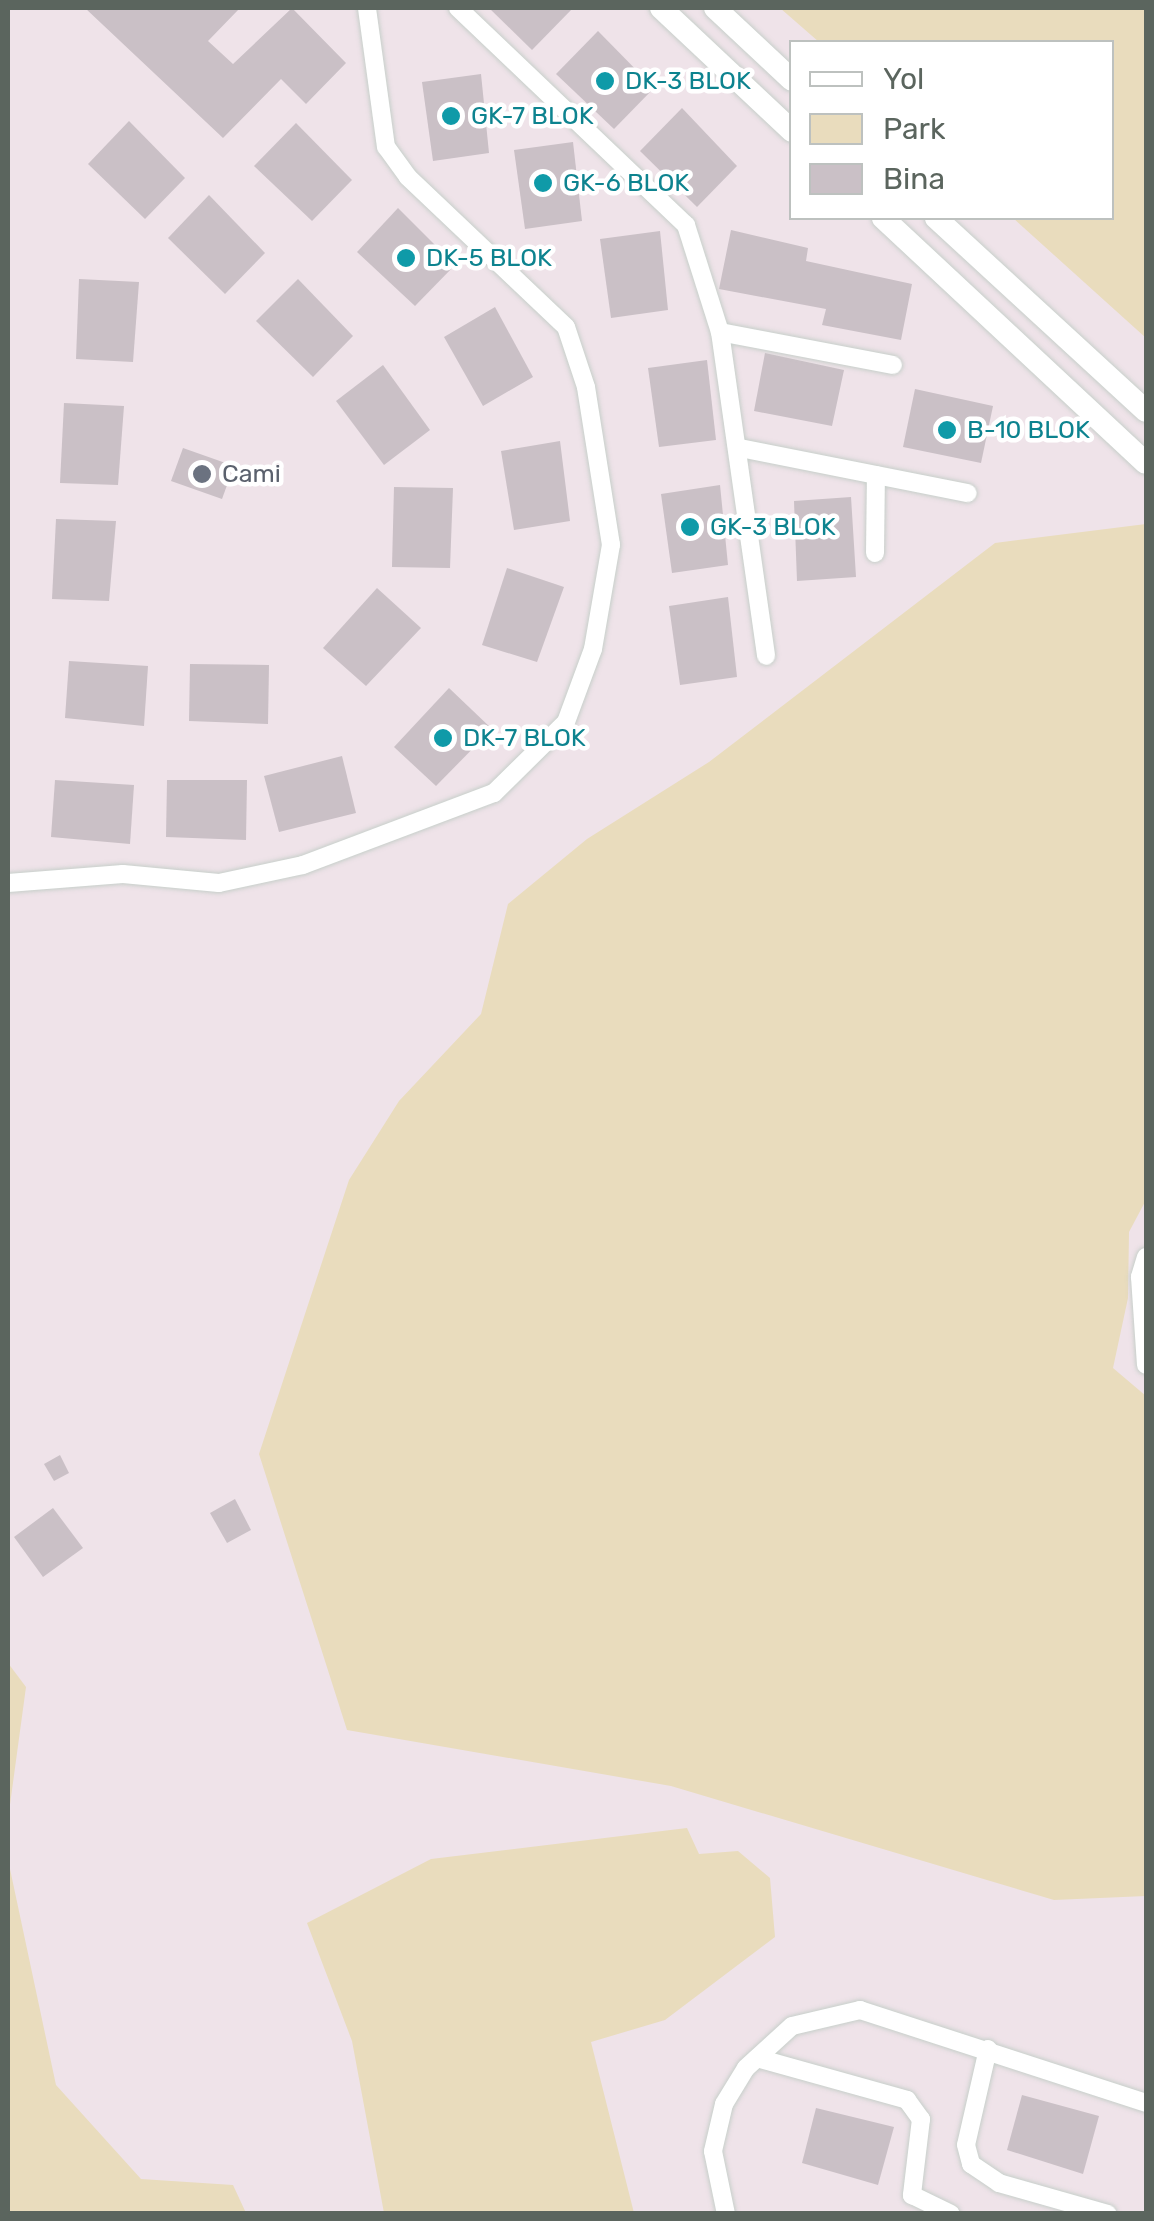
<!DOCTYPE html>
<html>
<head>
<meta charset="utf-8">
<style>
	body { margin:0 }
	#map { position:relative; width:1154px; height:2221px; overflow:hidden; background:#efe3e9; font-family:Rubik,sans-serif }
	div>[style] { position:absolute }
	.green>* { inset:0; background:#e9dcbd }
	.building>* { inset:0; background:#cac0c6 }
	.roads { filter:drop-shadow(0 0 2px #c7cfca) drop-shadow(0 0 2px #c7cfca) }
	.street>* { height:18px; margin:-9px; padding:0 9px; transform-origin:9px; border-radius:9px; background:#fff }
	.secondary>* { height:22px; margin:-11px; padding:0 11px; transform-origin:11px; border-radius:11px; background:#fff }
	.dots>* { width:28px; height:28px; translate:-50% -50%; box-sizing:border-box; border:5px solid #fff; border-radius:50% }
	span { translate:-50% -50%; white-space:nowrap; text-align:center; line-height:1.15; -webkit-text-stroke:9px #fff; paint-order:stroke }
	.culture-label { font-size:25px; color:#0d838f }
	.left { translate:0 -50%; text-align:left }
	.worship-label { font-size:25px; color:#5b616d }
	.frame { position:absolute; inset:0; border:10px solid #5b655e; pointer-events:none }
	.legend { position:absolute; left:789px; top:40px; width:325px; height:180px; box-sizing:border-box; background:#fff; border:2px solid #bdc1bf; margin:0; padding:12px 18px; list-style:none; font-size:30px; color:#5b655e }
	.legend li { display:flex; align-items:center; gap:20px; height:50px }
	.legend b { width:50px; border:2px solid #bdc1bf }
</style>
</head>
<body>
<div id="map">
	<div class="green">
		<div style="clip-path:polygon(780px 8px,1146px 8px,1146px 338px,1013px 218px,1112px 218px,1112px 42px,819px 42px)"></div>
		<div style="clip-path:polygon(1146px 524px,1146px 1200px,1129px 1232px,1128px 1298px,1113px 1368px,1146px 1396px,1146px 1896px,1054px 1900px,671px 1786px,347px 1730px,259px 1454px,349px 1180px,399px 1101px,481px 1014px,508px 904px,587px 839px,709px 762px,995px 543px)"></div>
		<div style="clip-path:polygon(8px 1663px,26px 1687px,9px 1812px,10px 1869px,56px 2085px,141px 2179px,233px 2185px,246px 2213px,8px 2213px)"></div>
		<div style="clip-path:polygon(687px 1828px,699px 1854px,738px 1851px,770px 1878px,775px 1937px,665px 2020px,591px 2042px,634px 2213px,384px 2213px,352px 2041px,307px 1923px,431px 1859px)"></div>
	</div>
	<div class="building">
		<div style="clip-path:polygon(85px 8px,240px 8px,208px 41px,233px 64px,292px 8px,346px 63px,306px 104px,281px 79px,223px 138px)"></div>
		<div style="clip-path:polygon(489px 8px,573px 8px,532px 50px)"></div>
		<div style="clip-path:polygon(598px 31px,654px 88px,614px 129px,556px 74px)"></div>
		<div style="clip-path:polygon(481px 74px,489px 153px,433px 161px,422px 82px)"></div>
		<div style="clip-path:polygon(682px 108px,737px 166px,697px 207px,640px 151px)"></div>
		<div style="clip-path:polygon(129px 121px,185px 178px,145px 219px,88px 164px)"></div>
		<div style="clip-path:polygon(296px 123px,352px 180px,312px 221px,254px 166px)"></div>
		<div style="clip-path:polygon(573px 142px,582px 221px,525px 229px,514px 150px)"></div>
		<div style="clip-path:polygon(209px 195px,265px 253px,225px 294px,168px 238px)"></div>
		<div style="clip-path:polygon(398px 208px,455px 265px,415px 306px,357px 252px)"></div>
		<div style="clip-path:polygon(731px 230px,808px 248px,806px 261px,912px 284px,901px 340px,822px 325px,826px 309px,719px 289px)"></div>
		<div style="clip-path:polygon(660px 231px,668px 310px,611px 318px,600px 239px)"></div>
		<div style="clip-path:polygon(79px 279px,139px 282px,133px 362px,76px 359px)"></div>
		<div style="clip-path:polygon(298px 279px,353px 336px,313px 377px,256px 321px)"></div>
		<div style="clip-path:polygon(495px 307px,533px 377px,483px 406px,444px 337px)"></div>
		<div style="clip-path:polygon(765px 353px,844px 370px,832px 426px,754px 411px)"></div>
		<div style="clip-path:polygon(707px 360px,716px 440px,659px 447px,648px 368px)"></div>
		<div style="clip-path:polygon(383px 365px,430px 430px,384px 465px,336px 401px)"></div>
		<div style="clip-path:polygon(915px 389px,993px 406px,981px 463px,903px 447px)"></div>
		<div style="clip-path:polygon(64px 403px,124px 406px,118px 485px,60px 483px)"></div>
		<div style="clip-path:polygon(560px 441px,570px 521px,514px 530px,501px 451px)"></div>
		<div style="clip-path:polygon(183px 448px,234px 466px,222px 499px,171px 481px)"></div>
		<div style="clip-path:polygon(720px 485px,728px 565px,672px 573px,661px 494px)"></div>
		<div style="clip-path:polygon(394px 487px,453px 488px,450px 568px,392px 567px)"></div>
		<div style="clip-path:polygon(851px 497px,856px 577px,797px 581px,794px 501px)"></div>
		<div style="clip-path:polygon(56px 519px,116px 521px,109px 601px,52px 599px)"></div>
		<div style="clip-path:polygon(507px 568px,564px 587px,537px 662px,482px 645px)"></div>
		<div style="clip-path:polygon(377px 588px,421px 628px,366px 686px,323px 648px)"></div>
		<div style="clip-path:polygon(728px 597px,737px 677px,680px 685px,669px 606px)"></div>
		<div style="clip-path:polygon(69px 661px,148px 666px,144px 726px,65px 718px)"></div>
		<div style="clip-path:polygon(190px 664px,269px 665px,268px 724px,189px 721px)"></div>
		<div style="clip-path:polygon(449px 688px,492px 729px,436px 786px,394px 747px)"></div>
		<div style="clip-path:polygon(342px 756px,356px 813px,279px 832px,264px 776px)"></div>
		<div style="clip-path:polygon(55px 780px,134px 785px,130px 844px,51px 837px)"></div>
		<div style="clip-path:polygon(167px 780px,247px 780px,246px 840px,166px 837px)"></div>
		<div style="clip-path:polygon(60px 1455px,69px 1473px,54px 1481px,44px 1464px)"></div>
		<div style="clip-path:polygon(235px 1499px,251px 1530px,227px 1543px,210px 1513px)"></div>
		<div style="clip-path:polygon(53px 1508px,83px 1548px,43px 1577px,14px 1537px)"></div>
		<div style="clip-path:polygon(1022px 2095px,1099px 2116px,1083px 2174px,1007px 2150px)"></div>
		<div style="clip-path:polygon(816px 2108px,894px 2127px,878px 2185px,802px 2163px)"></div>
	</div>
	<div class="roads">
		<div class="street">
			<div style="left:458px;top:8px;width:315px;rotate:43.6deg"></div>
			<div style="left:686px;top:225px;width:112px;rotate:72.4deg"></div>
			<div style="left:720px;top:332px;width:327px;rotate:81.9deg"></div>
			<div style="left:720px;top:332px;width:176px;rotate:10.8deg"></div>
			<div style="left:740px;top:448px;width:232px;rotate:11.2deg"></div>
			<div style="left:875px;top:553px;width:78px;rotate:-89.3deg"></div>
			<div style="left:8px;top:883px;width:115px;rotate:-4.5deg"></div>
			<div style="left:123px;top:874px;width:96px;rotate:5.4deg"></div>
			<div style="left:219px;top:883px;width:86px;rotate:-12.1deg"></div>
			<div style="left:303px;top:865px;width:204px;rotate:-20.7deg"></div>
			<div style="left:494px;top:793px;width:101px;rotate:-44.6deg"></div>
			<div style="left:566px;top:722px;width:78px;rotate:-69.7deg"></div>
			<div style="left:593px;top:649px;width:106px;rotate:-80.2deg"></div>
			<div style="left:611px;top:545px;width:160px;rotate:-99deg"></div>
			<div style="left:586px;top:387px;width:63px;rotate:-108.4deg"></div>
			<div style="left:566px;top:327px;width:218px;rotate:-136.5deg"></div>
			<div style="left:408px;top:177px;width:37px;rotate:-126deg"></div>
			<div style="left:386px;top:147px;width:140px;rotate:-97.8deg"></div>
			<div style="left:1146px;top:1257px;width:21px;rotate:107deg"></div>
			<div style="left:1140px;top:1277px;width:88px;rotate:86.1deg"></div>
			<div style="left:988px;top:2049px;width:98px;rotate:102.9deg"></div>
			<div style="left:966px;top:2145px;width:20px;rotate:75deg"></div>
			<div style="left:971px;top:2164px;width:34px;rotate:34deg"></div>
			<div style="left:999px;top:2183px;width:113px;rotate:15.9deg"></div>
			<div style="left:757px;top:2058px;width:156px;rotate:15.6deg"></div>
			<div style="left:907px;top:2100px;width:24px;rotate:54deg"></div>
			<div style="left:921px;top:2119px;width:77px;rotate:96.8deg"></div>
			<div style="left:912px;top:2195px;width:43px;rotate:26deg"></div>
			<div style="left:726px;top:2214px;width:64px;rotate:-101.7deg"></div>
			<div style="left:713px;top:2151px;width:48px;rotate:-76.8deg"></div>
			<div style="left:724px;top:2104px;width:42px;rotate:-58.6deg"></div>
			<div style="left:746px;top:2068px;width:62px;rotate:-42.4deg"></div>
			<div style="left:792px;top:2026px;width:70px;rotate:-13.2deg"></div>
			<div style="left:860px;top:2010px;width:301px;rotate:18deg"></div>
		</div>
		<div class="secondary">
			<div style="left:661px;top:8px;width:180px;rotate:43.2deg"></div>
			<div style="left:715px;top:8px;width:105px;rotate:43.1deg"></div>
			<div style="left:883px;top:218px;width:359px;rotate:43deg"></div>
			<div style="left:936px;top:218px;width:285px;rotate:42.6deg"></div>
		</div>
	</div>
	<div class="dots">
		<div style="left:605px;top:81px;background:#0f9aa8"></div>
		<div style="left:451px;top:116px;background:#0f9aa8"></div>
		<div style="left:543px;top:183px;background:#0f9aa8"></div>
		<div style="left:406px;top:258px;background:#0f9aa8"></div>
		<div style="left:947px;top:430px;background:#0f9aa8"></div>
		<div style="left:202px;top:474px;background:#6b7280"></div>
		<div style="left:690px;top:527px;background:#0f9aa8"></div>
		<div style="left:443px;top:738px;background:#0f9aa8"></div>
	</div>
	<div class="culture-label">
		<span class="left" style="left:625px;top:81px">DK-3 BLOK</span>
		<span class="left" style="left:471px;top:116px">GK-7 BLOK</span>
		<span class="left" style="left:563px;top:183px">GK-6 BLOK</span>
		<span class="left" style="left:426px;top:258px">DK-5 BLOK</span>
		<span class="left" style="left:967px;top:430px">B-10 BLOK</span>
		<span class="left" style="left:710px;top:527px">GK-3 BLOK</span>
		<span class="left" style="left:463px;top:738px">DK-7 BLOK</span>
	</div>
	<div class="worship-label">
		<span class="left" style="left:222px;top:474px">Cami</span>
	</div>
	<div class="frame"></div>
	<ul class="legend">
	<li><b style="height:12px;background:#fff"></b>Yol</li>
	<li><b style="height:28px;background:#e9dcbd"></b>Park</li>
	<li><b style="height:28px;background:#cac0c6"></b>Bina</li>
	</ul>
</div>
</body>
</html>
